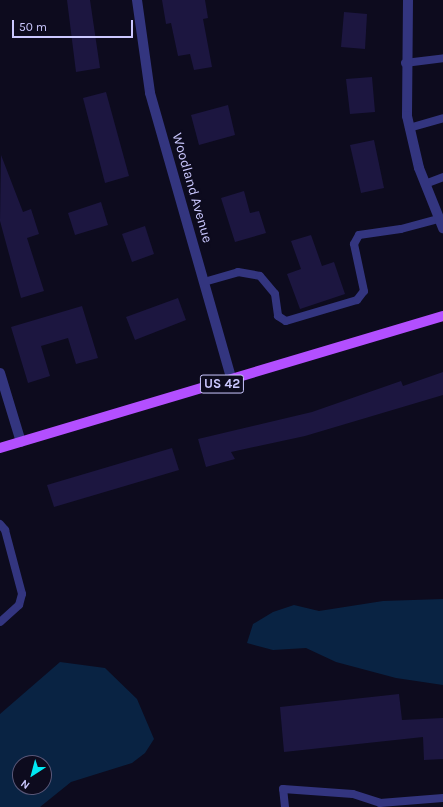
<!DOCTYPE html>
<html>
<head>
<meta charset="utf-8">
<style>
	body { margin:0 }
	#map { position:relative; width:443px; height:807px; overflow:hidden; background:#0d0b1e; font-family:Karla,sans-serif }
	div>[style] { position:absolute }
	.water>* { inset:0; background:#092343 }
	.building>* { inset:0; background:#1c1640 }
	.lane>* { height:8px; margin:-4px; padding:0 4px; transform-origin:4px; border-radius:4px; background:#33357f }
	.street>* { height:10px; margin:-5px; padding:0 5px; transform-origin:5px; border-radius:5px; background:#33357f }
	.primary>* { height:10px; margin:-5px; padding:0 5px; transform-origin:5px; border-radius:5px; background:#b34fff }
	span { translate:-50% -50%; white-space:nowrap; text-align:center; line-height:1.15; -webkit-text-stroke:4px #0d0b1e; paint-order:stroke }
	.shield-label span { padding:1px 3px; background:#0d0b1e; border:1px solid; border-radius:3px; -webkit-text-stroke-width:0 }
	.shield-label { font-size:13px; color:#cbc8ff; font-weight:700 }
	.street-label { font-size:14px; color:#cbc8ff }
	.north { position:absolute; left:12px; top:755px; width:40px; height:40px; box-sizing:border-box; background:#0d0b1e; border:1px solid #595778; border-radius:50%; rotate:216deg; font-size:11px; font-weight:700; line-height:16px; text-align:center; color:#cbc8ff }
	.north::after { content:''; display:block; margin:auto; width:14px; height:18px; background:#00e8f3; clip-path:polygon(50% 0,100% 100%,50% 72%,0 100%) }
	.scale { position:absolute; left:12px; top:20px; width:121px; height:18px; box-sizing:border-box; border:2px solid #cbc8ff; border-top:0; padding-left:5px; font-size:12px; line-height:14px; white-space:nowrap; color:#cbc8ff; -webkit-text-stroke:3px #0d0b1e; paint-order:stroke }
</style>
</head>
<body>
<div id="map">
	<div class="water">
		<div style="clip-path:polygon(443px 599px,443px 685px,396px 678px,336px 662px,306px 648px,273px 650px,247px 643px,253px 624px,273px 612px,294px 605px,319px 611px,383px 601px)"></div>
		<div style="clip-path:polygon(evenodd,60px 662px,105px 668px,137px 699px,154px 739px,145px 753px,132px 763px,71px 782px,40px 807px,0 807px,0 714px,60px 662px,20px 763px,44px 763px,44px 787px,20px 787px,20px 763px)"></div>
	</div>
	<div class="building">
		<div style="clip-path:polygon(67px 0,90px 0,100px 68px,76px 72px)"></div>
		<div style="clip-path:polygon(162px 0,205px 0,208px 18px,203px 19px,212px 67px,194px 70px,190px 54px,178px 56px,171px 23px,166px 24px)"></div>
		<div style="clip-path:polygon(344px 12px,367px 14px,365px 49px,341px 47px)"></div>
		<div style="clip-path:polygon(372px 77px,375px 112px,350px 114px,346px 79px)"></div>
		<div style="clip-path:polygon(106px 92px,129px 176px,105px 183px,83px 98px)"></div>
		<div style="clip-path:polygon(228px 105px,235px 135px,199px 145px,191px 115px)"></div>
		<div style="clip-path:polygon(374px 140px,384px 188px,361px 193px,350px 145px)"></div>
		<div style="clip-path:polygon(1px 155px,23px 212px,31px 209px,39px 234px,27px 238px,44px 291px,21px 298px,0 221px)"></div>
		<div style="clip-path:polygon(244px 191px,250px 213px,259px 211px,266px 233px,235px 242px,221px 198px)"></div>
		<div style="clip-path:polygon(101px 202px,108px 225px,75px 235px,68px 213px)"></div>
		<div style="clip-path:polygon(145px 226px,154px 254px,132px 262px,122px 234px)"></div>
		<div style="clip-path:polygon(311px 235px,322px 266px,334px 262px,345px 294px,300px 309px,287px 274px,301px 269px,291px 241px)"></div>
		<div style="clip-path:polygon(178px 298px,186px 320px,135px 340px,126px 317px)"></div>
		<div style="clip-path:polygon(82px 306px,98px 358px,76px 364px,68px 338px,41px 346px,50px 376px,28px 383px,11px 327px)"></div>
		<div style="clip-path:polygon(443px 372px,443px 395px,305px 436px,231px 452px,235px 459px,206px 467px,198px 439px,312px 412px,401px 381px,403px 386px)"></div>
		<div style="clip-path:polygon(172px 448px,179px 470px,54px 507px,47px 485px)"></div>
		<div style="clip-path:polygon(399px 694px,402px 720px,443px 718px,443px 759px,424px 760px,423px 737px,284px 752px,280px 707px)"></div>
	</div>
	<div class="lane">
		<div style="left:405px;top:63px;width:38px;rotate:-7deg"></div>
		<div style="left:409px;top:128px;width:35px;rotate:-16deg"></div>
		<div style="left:425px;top:184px;width:19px;rotate:-21deg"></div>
		<div style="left:204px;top:282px;width:35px;rotate:-16deg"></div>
		<div style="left:238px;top:272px;width:22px;rotate:10deg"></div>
		<div style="left:260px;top:276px;width:23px;rotate:50deg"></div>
		<div style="left:275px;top:294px;width:22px;rotate:82deg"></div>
		<div style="left:278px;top:316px;width:9px;rotate:32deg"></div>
		<div style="left:286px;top:321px;width:74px;rotate:-16.5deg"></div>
		<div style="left:357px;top:300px;width:11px;rotate:-52deg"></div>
		<div style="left:364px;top:291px;width:48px;rotate:-102deg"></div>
		<div style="left:354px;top:244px;width:10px;rotate:-61deg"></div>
		<div style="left:359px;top:235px;width:42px;rotate:-8.1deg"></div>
		<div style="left:401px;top:229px;width:39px;rotate:-15deg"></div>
		<div style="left:0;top:524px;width:8px;rotate:50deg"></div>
		<div style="left:5px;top:530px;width:66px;rotate:75.1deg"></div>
		<div style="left:22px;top:594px;width:11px;rotate:105deg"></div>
		<div style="left:19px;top:605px;width:25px;rotate:138deg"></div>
		<div style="left:285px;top:807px;width:18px;rotate:-96deg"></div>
		<div style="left:283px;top:789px;width:70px;rotate:4.1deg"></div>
		<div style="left:353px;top:794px;width:28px;rotate:18deg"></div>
		<div style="left:380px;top:803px;width:63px;rotate:-4.5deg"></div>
	</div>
	<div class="street">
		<div style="left:137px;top:0;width:94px;rotate:82deg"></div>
		<div style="left:150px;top:93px;width:299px;rotate:74.1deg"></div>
		<div style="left:408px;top:0;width:116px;rotate:90.5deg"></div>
		<div style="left:407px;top:116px;width:53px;rotate:77deg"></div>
		<div style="left:419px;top:168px;width:65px;rotate:68.2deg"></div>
		<div style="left:0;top:373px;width:72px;rotate:73.1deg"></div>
	</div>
	<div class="primary">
		<div style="left:0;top:448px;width:462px;rotate:-16.6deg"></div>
	</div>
	<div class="shield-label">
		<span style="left:222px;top:384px">US 42</span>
	</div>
	<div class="street-label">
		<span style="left:192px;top:188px;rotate:74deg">Woodland Avenue</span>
	</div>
	<div class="north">N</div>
	<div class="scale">50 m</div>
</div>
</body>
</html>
